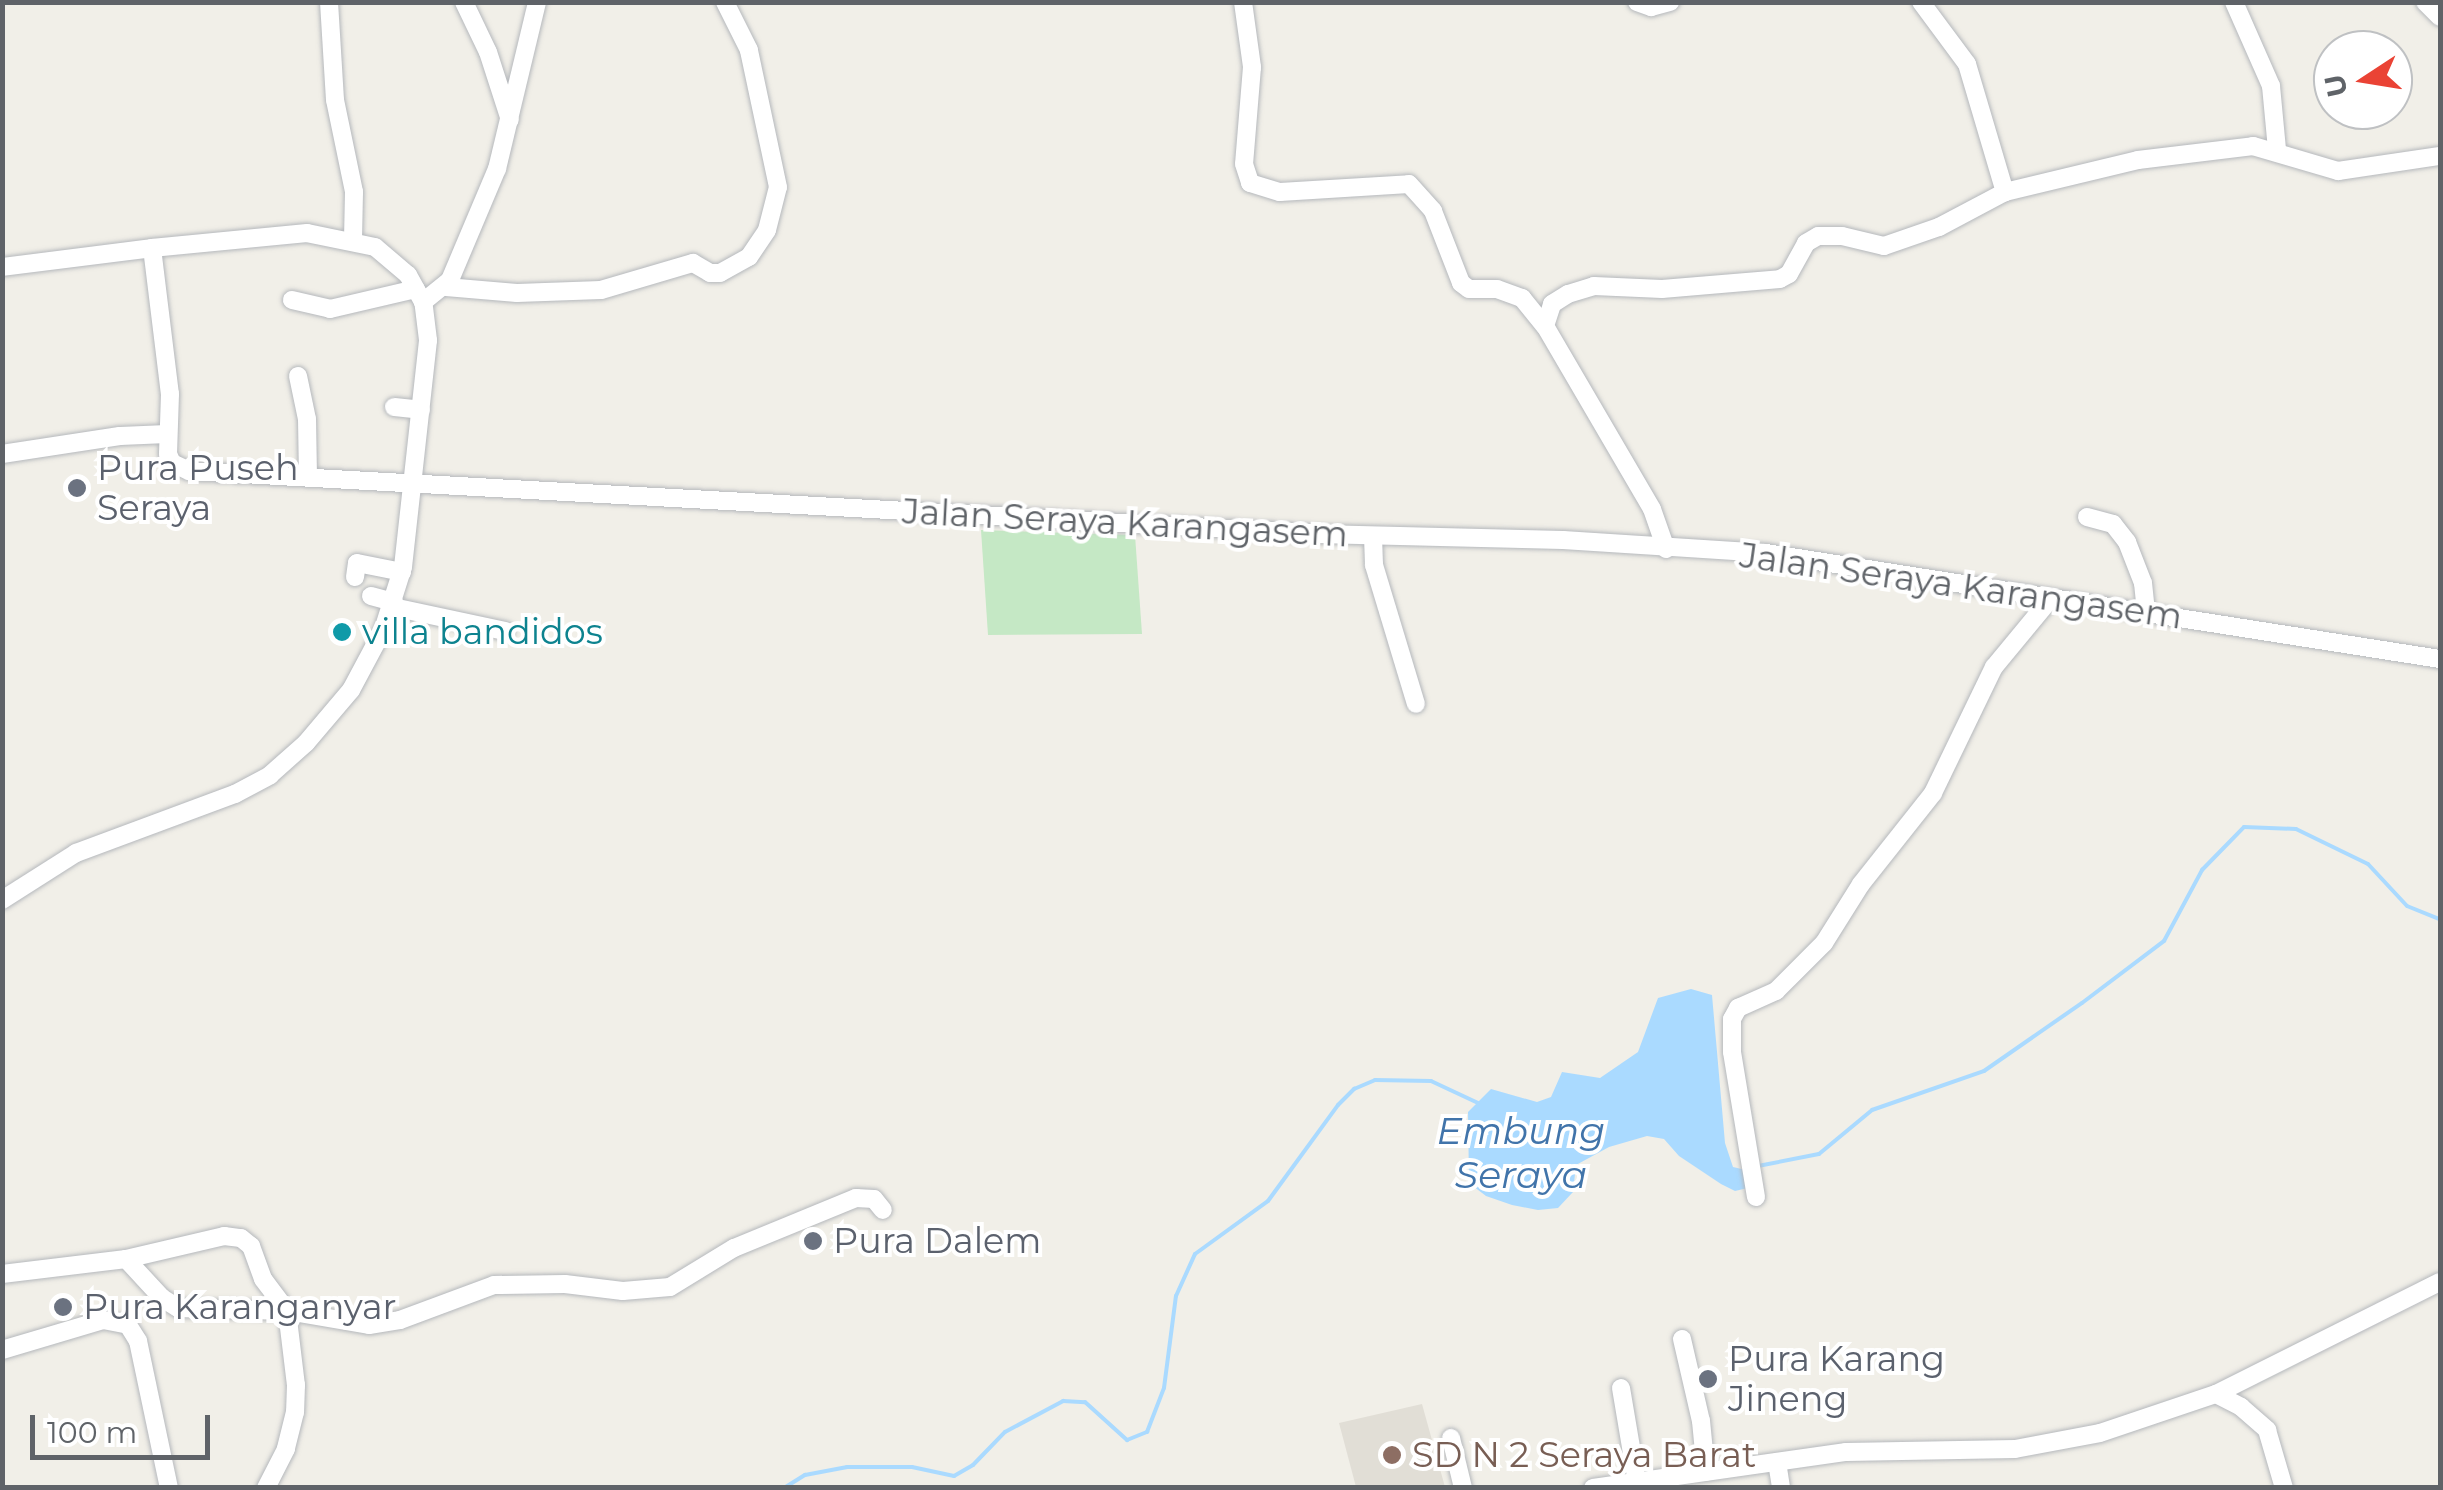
<!DOCTYPE html>
<html>
<head>
<meta charset="utf-8">
<style>
	body { margin:0 }
	#map { position:relative; width:2443px; height:1490px; overflow:hidden; background:#f1efe8; font-family:Montserrat,sans-serif }
	div>[style] { position:absolute }
	.education>* { inset:0; background:#e1ded6 }
	.green>* { inset:0; background:#c5e8c5 }
	.water>* { inset:0; background:#aadaff }
	.stream>* { height:4px; margin:-2px; padding:0 2px; transform-origin:2px; border-radius:2px; background:#aadaff }
	.roads { filter:drop-shadow(0 0 2px #b5b8bc) drop-shadow(0 0 2px #b5b8bc) }
	.minor>* { height:18px; margin:-9px; padding:0 9px; transform-origin:9px; border-radius:9px; background:#fff }
	.dots>* { width:28px; height:28px; translate:-50% -50%; box-sizing:border-box; border:5px solid #fff; border-radius:50% }
	span { translate:-50% -50%; white-space:nowrap; text-align:center; line-height:1.15; -webkit-text-stroke:8px #fff; paint-order:stroke }
	.worship-label { font-size:35px; color:#5b616d }
	.left { translate:0 -50%; text-align:left }
	.street-label { font-size:35px; color:#5f6368 }
	.culture-label { font-size:35px; color:#0d838f }
	.education-label { font-size:35px; color:#785e54 }
	.water-label { font-size:38px; color:#4174aa; font-style:italic }
	.frame { position:absolute; inset:0; border:5px solid #5f6368; pointer-events:none }
	.north { position:absolute; left:2313px; top:30px; width:100px; height:100px; box-sizing:border-box; background:#fff; border:2px solid #bfc1c3; border-radius:50%; rotate:258deg; font-size:28px; font-weight:700; line-height:40px; text-align:center; color:#5f6368 }
	.north::after { content:''; display:block; margin:auto; width:35px; height:45px; background:#ea4335; clip-path:polygon(50% 0,100% 100%,50% 72%,0 100%) }
	.scale { position:absolute; left:30px; top:1415px; width:180px; height:45px; box-sizing:border-box; border:5px solid #5f6368; border-top:0; padding-left:12px; font-size:30px; line-height:35px; white-space:nowrap; color:#5f6368; -webkit-text-stroke:8px #fff; paint-order:stroke }
</style>
</head>
<body>
<div id="map">
	<div class="education">
		<div style="clip-path:polygon(1422px 1404px,1445px 1487px,1356px 1487px,1339px 1423px)"></div>
	</div>
	<div class="green">
		<div style="clip-path:polygon(981px 530px,1135px 535px,1142px 634px,988px 635px)"></div>
	</div>
	<div class="water">
		<div style="clip-path:polygon(1691px 989px,1712px 995px,1725px 1143px,1733px 1167px,1750px 1171px,1752px 1187px,1735px 1191px,1721px 1184px,1679px 1156px,1664px 1139px,1647px 1136px,1609px 1147px,1576px 1165px,1573px 1192px,1558px 1208px,1538px 1210px,1512px 1205px,1486px 1196px,1469px 1183px,1468px 1112px,1491px 1089px,1537px 1102px,1551px 1097px,1562px 1072px,1600px 1078px,1638px 1052px,1658px 998px)"></div>
	</div>
	<div class="stream">
		<div style="left:1758px;top:1166px;width:62px;rotate:-11.1deg"></div>
		<div style="left:1819px;top:1154px;width:69px;rotate:-39.7deg"></div>
		<div style="left:1872px;top:1110px;width:119px;rotate:-19.2deg"></div>
		<div style="left:1984px;top:1071px;width:119px;rotate:-34.8deg"></div>
		<div style="left:2082px;top:1003px;width:103px;rotate:-37.1deg"></div>
		<div style="left:2164px;top:941px;width:81px;rotate:-61.8deg"></div>
		<div style="left:2202px;top:870px;width:60px;rotate:-45.7deg"></div>
		<div style="left:2244px;top:827px;width:52px;rotate:2.2deg"></div>
		<div style="left:2296px;top:829px;width:80px;rotate:25.9deg"></div>
		<div style="left:2368px;top:864px;width:57px;rotate:47.1deg"></div>
		<div style="left:2407px;top:906px;width:35px;rotate:22deg"></div>
		<div style="left:784px;top:1488px;width:25px;rotate:-32deg"></div>
		<div style="left:805px;top:1475px;width:43px;rotate:-10.8deg"></div>
		<div style="left:847px;top:1467px;width:65px"></div>
		<div style="left:912px;top:1467px;width:43px;rotate:12.1deg"></div>
		<div style="left:954px;top:1476px;width:22px;rotate:-30deg"></div>
		<div style="left:973px;top:1465px;width:46px;rotate:-45.9deg"></div>
		<div style="left:1005px;top:1432px;width:66px;rotate:-28.1deg"></div>
		<div style="left:1063px;top:1401px;width:22px;rotate:3deg"></div>
		<div style="left:1085px;top:1402px;width:57px;rotate:42.1deg"></div>
		<div style="left:1127px;top:1440px;width:22px;rotate:-22deg"></div>
		<div style="left:1147px;top:1432px;width:47px;rotate:-68.9deg"></div>
		<div style="left:1164px;top:1388px;width:93px;rotate:-82.6deg"></div>
		<div style="left:1176px;top:1296px;width:46px;rotate:-65.7deg"></div>
		<div style="left:1195px;top:1254px;width:90px;rotate:-36deg"></div>
		<div style="left:1268px;top:1201px;width:119px;rotate:-53.9deg"></div>
		<div style="left:1338px;top:1105px;width:23px;rotate:-45deg"></div>
		<div style="left:1354px;top:1089px;width:23px;rotate:-23deg"></div>
		<div style="left:1375px;top:1080px;width:56px;rotate:1deg"></div>
		<div style="left:1431px;top:1081px;width:52px;rotate:25.1deg"></div>
	</div>
	<div class="roads">
		<div class="minor">
			<div style="left:329px;top:2px;width:98px;rotate:86.5deg"></div>
			<div style="left:335px;top:100px;width:94px;rotate:78.3deg"></div>
			<div style="left:354px;top:192px;width:49px;rotate:91.2deg"></div>
			<div style="left:464px;top:2px;width:55px;rotate:64.4deg"></div>
			<div style="left:488px;top:52px;width:71px;rotate:72.1deg"></div>
			<div style="left:1243px;top:2px;width:66px;rotate:82.1deg"></div>
			<div style="left:1252px;top:67px;width:97px;rotate:94.7deg"></div>
			<div style="left:1244px;top:164px;width:20px;rotate:72deg"></div>
			<div style="left:1250px;top:183px;width:31px;rotate:17deg"></div>
			<div style="left:1280px;top:192px;width:129px;rotate:-3.5deg"></div>
			<div style="left:1409px;top:184px;width:36px;rotate:48deg"></div>
			<div style="left:1433px;top:211px;width:77px;rotate:68.7deg"></div>
			<div style="left:1461px;top:283px;width:10px;rotate:37deg"></div>
			<div style="left:1469px;top:289px;width:28px"></div>
			<div style="left:1497px;top:289px;width:27px;rotate:20deg"></div>
			<div style="left:1522px;top:298px;width:36px;rotate:51deg"></div>
			<div style="left:1637px;top:2px;width:15px;rotate:20deg"></div>
			<div style="left:1651px;top:7px;width:20px;rotate:-15deg"></div>
			<div style="left:1921px;top:2px;width:77px;rotate:53.4deg"></div>
			<div style="left:1967px;top:64px;width:134px;rotate:73.5deg"></div>
			<div style="left:2234px;top:2px;width:92px;rotate:66.2deg"></div>
			<div style="left:2271px;top:86px;width:64px;rotate:84.6deg"></div>
			<div style="left:2425px;top:2px;width:21px;rotate:45deg"></div>
			<div style="left:2px;top:267px;width:151px;rotate:-7.2deg"></div>
			<div style="left:152px;top:248px;width:147px;rotate:83deg"></div>
			<div style="left:170px;top:394px;width:60px;rotate:91.9deg"></div>
			<div style="left:168px;top:454px;width:10px;rotate:66deg"></div>
			<div style="left:172px;top:463px;width:19px;rotate:25deg"></div>
			<div style="left:189px;top:471px;width:1131px;rotate:3.19deg"></div>
			<div style="left:1318px;top:534px;width:245px;rotate:1.4deg"></div>
			<div style="left:1563px;top:540px;width:203px;rotate:3.7deg"></div>
			<div style="left:1766px;top:553px;width:682px;rotate:8.94deg"></div>
			<div style="left:446px;top:287px;width:71px;rotate:4.8deg"></div>
			<div style="left:517px;top:293px;width:84px;rotate:-2deg"></div>
			<div style="left:601px;top:290px;width:96px;rotate:-16.4deg"></div>
			<div style="left:693px;top:263px;width:20px;rotate:30deg"></div>
			<div style="left:710px;top:273px;width:10px"></div>
			<div style="left:720px;top:273px;width:33px;rotate:-29deg"></div>
			<div style="left:749px;top:257px;width:32px;rotate:-56deg"></div>
			<div style="left:767px;top:230px;width:44px;rotate:-75.7deg"></div>
			<div style="left:778px;top:187px;width:140px;rotate:-102deg"></div>
			<div style="left:749px;top:50px;width:54px;rotate:-116.6deg"></div>
			<div style="left:292px;top:300px;width:39px;rotate:13deg"></div>
			<div style="left:330px;top:309px;width:88px;rotate:-13.1deg"></div>
			<div style="left:423px;top:302px;width:35px;rotate:-39deg"></div>
			<div style="left:450px;top:280px;width:121px;rotate:-67.1deg"></div>
			<div style="left:497px;top:169px;width:172px;rotate:-76.5deg"></div>
			<div style="left:298px;top:376px;width:44px;rotate:78.2deg"></div>
			<div style="left:307px;top:419px;width:58px;rotate:89deg"></div>
			<div style="left:394px;top:407px;width:27px;rotate:6deg"></div>
			<div style="left:2px;top:454px;width:119px;rotate:-8.7deg"></div>
			<div style="left:120px;top:436px;width:47px;rotate:-2.4deg"></div>
			<div style="left:2087px;top:517px;width:27px;rotate:15deg"></div>
			<div style="left:2113px;top:524px;width:23px;rotate:52deg"></div>
			<div style="left:2127px;top:542px;width:44px;rotate:68.7deg"></div>
			<div style="left:2143px;top:583px;width:30px;rotate:84deg"></div>
			<div style="left:1373px;top:536px;width:29px;rotate:88deg"></div>
			<div style="left:1374px;top:565px;width:145px;rotate:73.2deg"></div>
			<div style="left:1666px;top:549px;width:42px;rotate:-109.3deg"></div>
			<div style="left:1652px;top:509px;width:212px;rotate:-120.3deg"></div>
			<div style="left:1545px;top:326px;width:23px;rotate:-72deg"></div>
			<div style="left:1552px;top:304px;width:19px;rotate:-32deg"></div>
			<div style="left:1568px;top:294px;width:27px;rotate:-17deg"></div>
			<div style="left:1594px;top:286px;width:68px;rotate:2.5deg"></div>
			<div style="left:1662px;top:289px;width:118px;rotate:-4.8deg"></div>
			<div style="left:1780px;top:279px;width:10px;rotate:-29deg"></div>
			<div style="left:1789px;top:274px;width:35px;rotate:-61deg"></div>
			<div style="left:1806px;top:243px;width:14px;rotate:-30deg"></div>
			<div style="left:1818px;top:236px;width:24px"></div>
			<div style="left:1842px;top:236px;width:43px;rotate:13.4deg"></div>
			<div style="left:1884px;top:246px;width:58px;rotate:-19.1deg"></div>
			<div style="left:1939px;top:227px;width:75px;rotate:-27.9deg"></div>
			<div style="left:2005px;top:192px;width:137px;rotate:-13.5deg"></div>
			<div style="left:2138px;top:160px;width:116px;rotate:-6.9deg"></div>
			<div style="left:2253px;top:146px;width:89px;rotate:16.4deg"></div>
			<div style="left:2338px;top:171px;width:103px;rotate:-8.4deg"></div>
			<div style="left:355px;top:577px;width:14px;rotate:-82deg"></div>
			<div style="left:357px;top:563px;width:46px;rotate:11.3deg"></div>
			<div style="left:371px;top:596px;width:24px;rotate:15deg"></div>
			<div style="left:393px;top:607px;width:115px;rotate:12.1deg"></div>
			<div style="left:2px;top:900px;width:88px;rotate:-32.4deg"></div>
			<div style="left:76px;top:853px;width:170px;rotate:-20.4deg"></div>
			<div style="left:235px;top:794px;width:40px;rotate:-28deg"></div>
			<div style="left:270px;top:775px;width:48px;rotate:-41.6deg"></div>
			<div style="left:306px;top:743px;width:70px;rotate:-49.7deg"></div>
			<div style="left:351px;top:690px;width:68px;rotate:-61.9deg"></div>
			<div style="left:383px;top:630px;width:66px;rotate:-72.4deg"></div>
			<div style="left:403px;top:567px;width:228px;rotate:-83.7deg"></div>
			<div style="left:428px;top:340px;width:38px;rotate:-97deg"></div>
			<div style="left:423px;top:302px;width:31px;rotate:-119deg"></div>
			<div style="left:408px;top:275px;width:43px;rotate:-139.7deg"></div>
			<div style="left:375px;top:247px;width:69px;rotate:-168.4deg"></div>
			<div style="left:307px;top:233px;width:156px;rotate:174.5deg"></div>
			<div style="left:1756px;top:1197px;width:147px;rotate:-99.4deg"></div>
			<div style="left:1732px;top:1052px;width:33px;rotate:-90deg"></div>
			<div style="left:1732px;top:1019px;width:13px;rotate:-61deg"></div>
			<div style="left:1738px;top:1008px;width:42px;rotate:-24.1deg"></div>
			<div style="left:1776px;top:991px;width:68px;rotate:-45deg"></div>
			<div style="left:1824px;top:943px;width:70px;rotate:-57.9deg"></div>
			<div style="left:1861px;top:884px;width:116px;rotate:-51.6deg"></div>
			<div style="left:1933px;top:793px;width:140px;rotate:-64.2deg"></div>
			<div style="left:1994px;top:667px;width:89px;rotate:-50.4deg"></div>
			<div style="left:126px;top:1259px;width:101px;rotate:-13.2deg"></div>
			<div style="left:224px;top:1236px;width:17px;rotate:7deg"></div>
			<div style="left:241px;top:1238px;width:13px;rotate:39deg"></div>
			<div style="left:251px;top:1246px;width:35px;rotate:70deg"></div>
			<div style="left:263px;top:1279px;width:40px;rotate:53deg"></div>
			<div style="left:287px;top:1311px;width:83px;rotate:9.7deg"></div>
			<div style="left:369px;top:1325px;width:31px;rotate:-9deg"></div>
			<div style="left:400px;top:1320px;width:100px;rotate:-20.4deg"></div>
			<div style="left:494px;top:1285px;width:71px;rotate:-0.8deg"></div>
			<div style="left:565px;top:1284px;width:58px;rotate:6.9deg"></div>
			<div style="left:623px;top:1291px;width:47px;rotate:-4.9deg"></div>
			<div style="left:670px;top:1287px;width:75px;rotate:-31.4deg"></div>
			<div style="left:734px;top:1248px;width:132px;rotate:-22.3deg"></div>
			<div style="left:856px;top:1198px;width:18px;rotate:3deg"></div>
			<div style="left:874px;top:1199px;width:14px;rotate:51deg"></div>
			<div style="left:2px;top:1274px;width:125px;rotate:-6.9deg"></div>
			<div style="left:126px;top:1259px;width:53px;rotate:47.3deg"></div>
			<div style="left:162px;top:1298px;width:19px;rotate:32deg"></div>
			<div style="left:178px;top:1308px;width:109px;rotate:1.6deg"></div>
			<div style="left:287px;top:1311px;width:75px;rotate:83.1deg"></div>
			<div style="left:296px;top:1385px;width:27px;rotate:92deg"></div>
			<div style="left:295px;top:1412px;width:38px;rotate:104deg"></div>
			<div style="left:286px;top:1449px;width:44px;rotate:117.1deg"></div>
			<div style="left:1682px;top:1339px;width:84px;rotate:77deg"></div>
			<div style="left:1701px;top:1421px;width:51px;rotate:84.4deg"></div>
			<div style="left:2px;top:1350px;width:105px;rotate:-16.5deg"></div>
			<div style="left:103px;top:1320px;width:25px;rotate:11deg"></div>
			<div style="left:128px;top:1325px;width:19px;rotate:58deg"></div>
			<div style="left:138px;top:1341px;width:150px;rotate:78.1deg"></div>
			<div style="left:1621px;top:1388px;width:96px;rotate:80.4deg"></div>
			<div style="left:2216px;top:1394px;width:28px;rotate:27deg"></div>
			<div style="left:2241px;top:1407px;width:35px;rotate:41deg"></div>
			<div style="left:2267px;top:1430px;width:60px;rotate:73.7deg"></div>
			<div style="left:1451px;top:1438px;width:51px;rotate:76.5deg"></div>
			<div style="left:1777px;top:1462px;width:26px;rotate:81deg"></div>
			<div style="left:1593px;top:1488px;width:256px;rotate:-8.1deg"></div>
			<div style="left:1846px;top:1452px;width:169px;rotate:-1deg"></div>
			<div style="left:2015px;top:1449px;width:86px;rotate:-10.7deg"></div>
			<div style="left:2100px;top:1433px;width:122px;rotate:-18.6deg"></div>
			<div style="left:2216px;top:1394px;width:250px;rotate:-26.6deg"></div>
		</div>
	</div>
	<div class="dots">
		<div style="left:77px;top:488px;background:#6b7280"></div>
		<div style="left:342px;top:632px;background:#0f9aa8"></div>
		<div style="left:813px;top:1241px;background:#6b7280"></div>
		<div style="left:63px;top:1307px;background:#6b7280"></div>
		<div style="left:1708px;top:1379px;background:#6b7280"></div>
		<div style="left:1392px;top:1455px;background:#8d6e63"></div>
	</div>
	<div class="worship-label">
		<span class="left" style="left:97px;top:488px">Pura Puseh<br>Seraya</span>
		<span class="left" style="left:833px;top:1241px">Pura Dalem</span>
		<span class="left" style="left:83px;top:1307px">Pura Karanganyar</span>
		<span class="left" style="left:1728px;top:1379px">Pura Karang<br>Jineng</span>
	</div>
	<div class="street-label">
		<span style="left:1125px;top:523px;rotate:3deg">Jalan Seraya Karangasem</span>
		<span style="left:1961px;top:586px;rotate:8deg">Jalan Seraya Karangasem</span>
	</div>
	<div class="culture-label">
		<span class="left" style="left:362px;top:632px">villa bandidos</span>
	</div>
	<div class="education-label">
		<span class="left" style="left:1412px;top:1455px">SD N 2 Seraya Barat</span>
	</div>
	<div class="water-label">
		<span style="left:1521px;top:1153px">Embung<br>Seraya</span>
	</div>
	<div class="frame"></div>
	<div class="north">U</div>
	<div class="scale">100 m</div>
</div>
</body>
</html>
